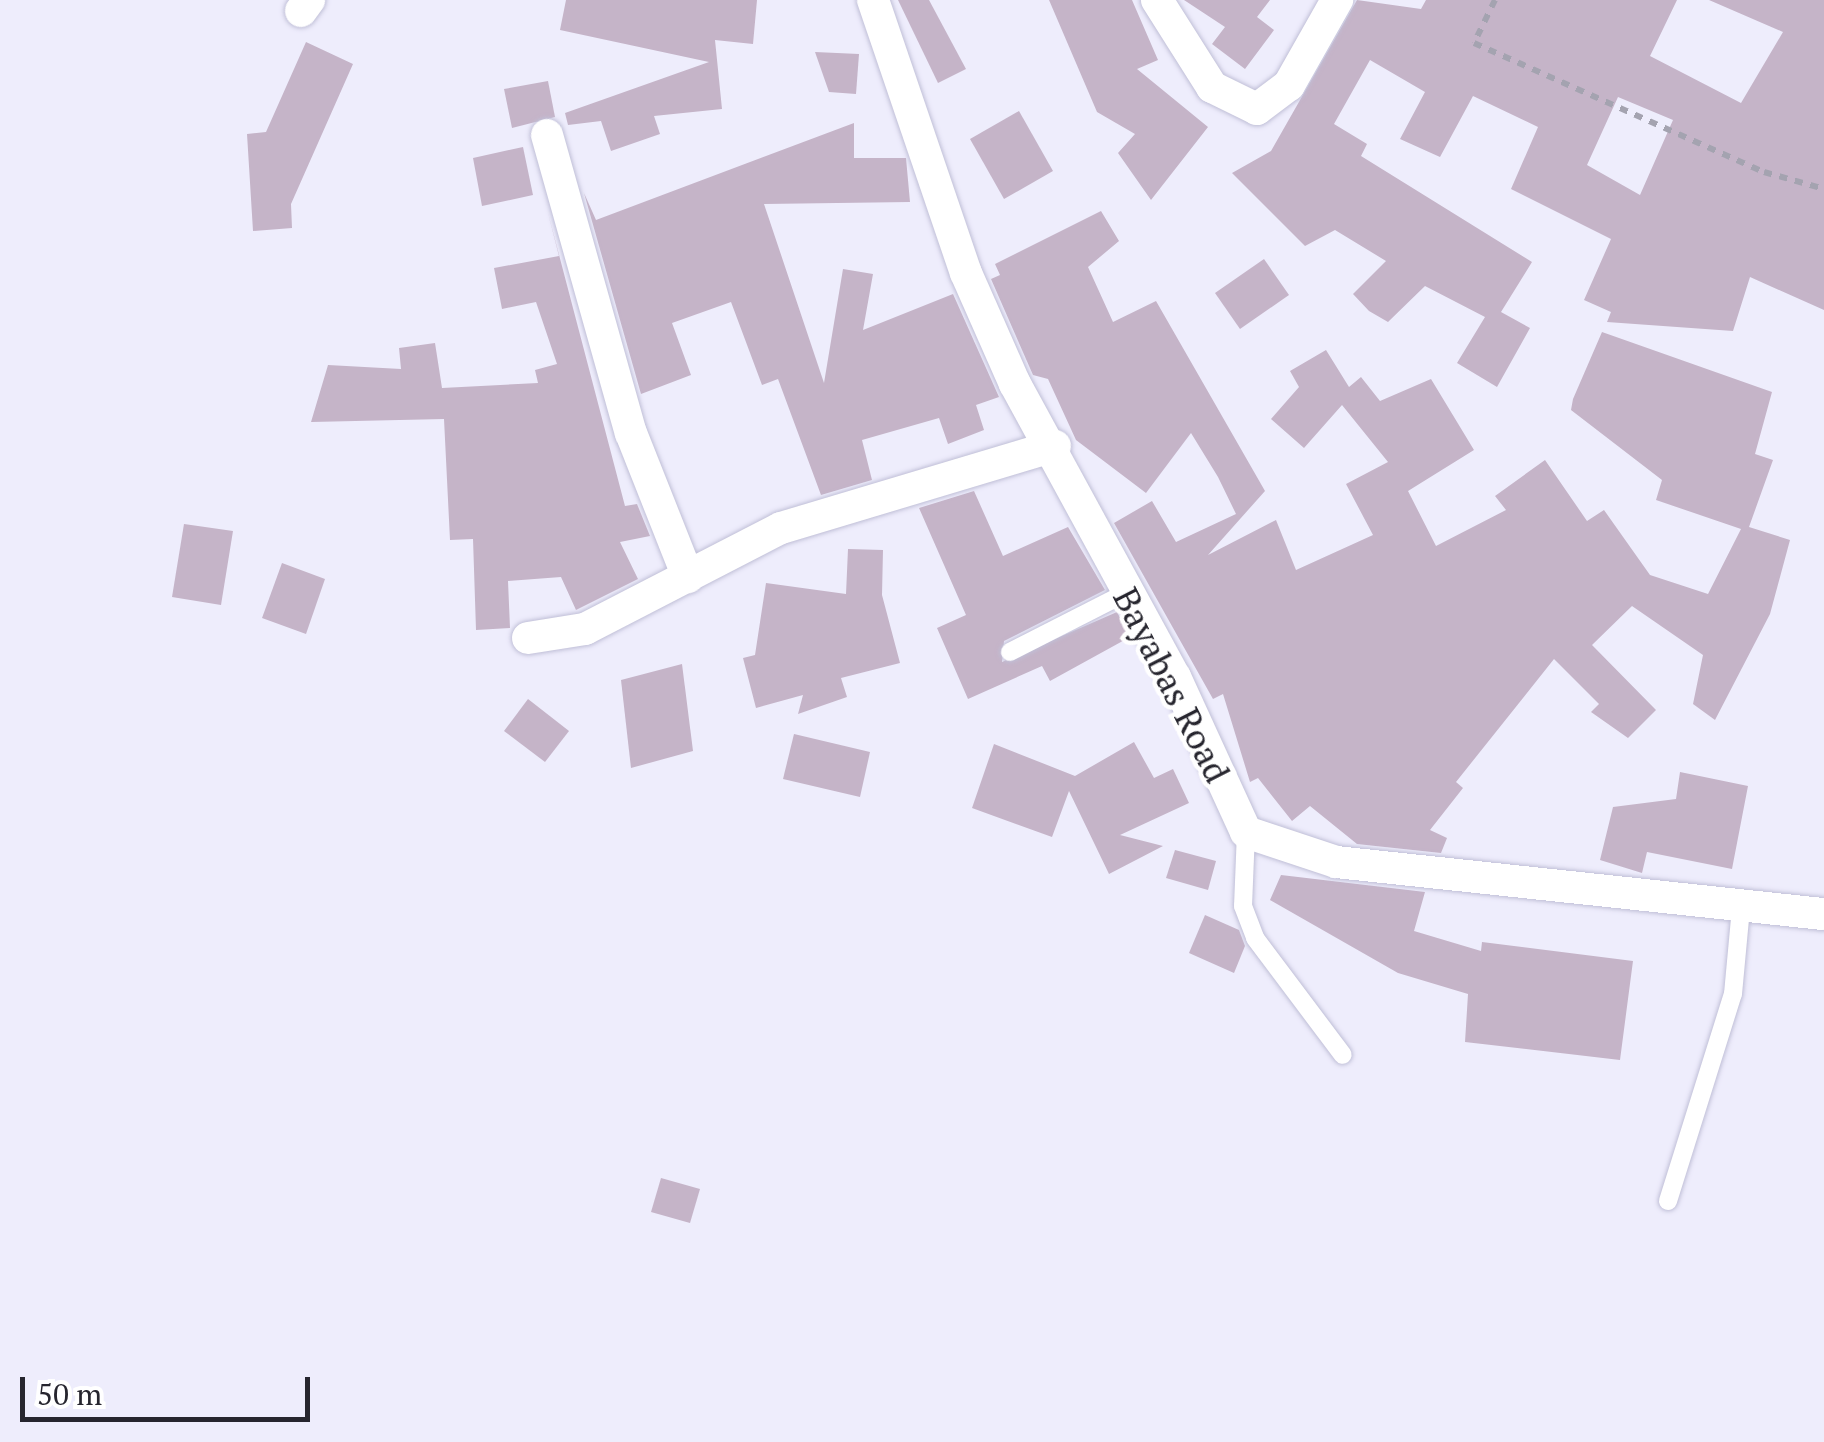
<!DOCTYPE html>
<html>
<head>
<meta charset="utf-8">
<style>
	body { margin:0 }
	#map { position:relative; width:1824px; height:1442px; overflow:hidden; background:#eeedfc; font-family:"PT Serif",serif }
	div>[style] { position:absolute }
	.building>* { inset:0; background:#c5b4c8 }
	.path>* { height:6px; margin-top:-3px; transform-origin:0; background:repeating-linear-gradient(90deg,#a4a3b0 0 8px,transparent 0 16px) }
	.roads { filter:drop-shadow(0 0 2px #c0bfd7) drop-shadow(0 0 2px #c0bfd7) }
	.lane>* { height:18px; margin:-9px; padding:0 9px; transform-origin:9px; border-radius:9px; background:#fff }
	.street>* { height:32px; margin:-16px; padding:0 16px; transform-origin:16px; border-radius:16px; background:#fff }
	span { translate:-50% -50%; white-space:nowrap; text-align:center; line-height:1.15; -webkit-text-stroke:9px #fff; paint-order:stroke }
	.street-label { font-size:35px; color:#26252e }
	.scale { position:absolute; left:20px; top:1377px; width:290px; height:45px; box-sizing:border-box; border:5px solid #26252e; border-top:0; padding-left:12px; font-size:30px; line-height:35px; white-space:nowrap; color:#26252e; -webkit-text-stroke:8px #fff; paint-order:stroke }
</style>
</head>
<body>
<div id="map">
	<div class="building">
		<div style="clip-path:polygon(566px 0,757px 0,753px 44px,715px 40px,722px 109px,654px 116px,660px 134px,611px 151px,601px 121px,568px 125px,565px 113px,709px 62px,560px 30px)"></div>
		<div style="clip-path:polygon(898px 0,929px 0,966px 69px,938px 83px)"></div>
		<div style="clip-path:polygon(1049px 0,1132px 0,1158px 60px,1137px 69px,1208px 127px,1151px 200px,1118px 153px,1135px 134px,1097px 112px)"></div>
		<div style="clip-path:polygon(1184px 0,1270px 0,1257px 17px,1274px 30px,1245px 69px,1212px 44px,1225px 27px)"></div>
		<div style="clip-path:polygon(evenodd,1357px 0,1421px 9px,1426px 0,1677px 0,1650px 56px,1741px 103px,1783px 32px,1709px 0,1824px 0,1824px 310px,1750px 277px,1733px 331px,1607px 322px,1611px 312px,1584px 300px,1611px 239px,1511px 189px,1538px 127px,1473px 96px,1440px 157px,1400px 139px,1425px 92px,1370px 60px,1334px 124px,1367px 144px,1361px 156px,1532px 262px,1501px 312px,1530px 328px,1497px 387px,1457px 363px,1485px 317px,1425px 286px,1388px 322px,1369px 311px,1353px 294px,1386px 261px,1335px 230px,1305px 246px,1232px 173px,1271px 151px,1357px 0,1618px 97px,1673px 120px,1640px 195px,1587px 165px,1618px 97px)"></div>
		<div style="clip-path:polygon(306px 42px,353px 64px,291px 204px,292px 228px,253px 231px,247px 134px,266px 132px)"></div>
		<div style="clip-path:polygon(815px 52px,859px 54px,856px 94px,829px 92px)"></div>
		<div style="clip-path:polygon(548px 81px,555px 117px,512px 128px,504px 89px)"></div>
		<div style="clip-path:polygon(1019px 111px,1053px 171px,1004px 199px,970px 139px)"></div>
		<div style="clip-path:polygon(854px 123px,854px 158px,906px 158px,910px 202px,764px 204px,824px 383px,843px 269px,873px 274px,863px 330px,953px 294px,999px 397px,976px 405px,984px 430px,948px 444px,939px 418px,862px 440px,872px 480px,821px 495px,778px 379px,762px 385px,731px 302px,672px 323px,691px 375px,641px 394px,584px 193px,596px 220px)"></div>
		<div style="clip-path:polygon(523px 147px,533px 195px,482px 206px,473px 158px)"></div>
		<div style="clip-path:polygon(547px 209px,625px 506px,637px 504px,650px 536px,620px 542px,638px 579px,576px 610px,561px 577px,508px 581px,510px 628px,476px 630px,473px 539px,450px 540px,444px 419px,311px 422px,328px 365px,401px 369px,399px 348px,435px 343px,442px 388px,538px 383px,535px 370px,557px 364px,536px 302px,502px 309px,494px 268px,559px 256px)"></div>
		<div style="clip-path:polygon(1101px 211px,1119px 241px,1088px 267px,1113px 322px,1156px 301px,1265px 491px,1208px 555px,1276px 520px,1296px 570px,1373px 535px,1346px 484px,1388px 462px,1342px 405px,1304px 448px,1271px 419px,1299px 387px,1290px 371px,1326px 350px,1349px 387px,1361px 377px,1380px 401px,1431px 379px,1474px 450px,1408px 491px,1436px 546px,1506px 510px,1495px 496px,1545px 460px,1587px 521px,1604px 510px,1650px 575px,1708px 594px,1741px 529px,1656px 500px,1662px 480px,1571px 410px,1573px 399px,1602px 332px,1772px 392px,1755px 454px,1773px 460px,1749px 527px,1790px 540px,1770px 614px,1715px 720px,1693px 704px,1703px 655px,1632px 606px,1592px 645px,1656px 710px,1628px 738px,1591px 712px,1599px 704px,1554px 659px,1456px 782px,1463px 788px,1430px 830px,1447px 838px,1441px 853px,1357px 844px,1310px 806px,1292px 821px,1258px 778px,1250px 782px,1223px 694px,1213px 699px,1114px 523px,1152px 501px,1176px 542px,1236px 514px,1218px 477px,1191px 433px,1146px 493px,1076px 440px,1048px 379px,1033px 375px,991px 279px,1000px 275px,995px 264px)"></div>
		<div style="clip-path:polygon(1264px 259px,1289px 295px,1240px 329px,1215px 293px)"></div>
		<div style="clip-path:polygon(974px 491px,1003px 556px,1068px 527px,1105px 590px,1004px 641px,1002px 662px,1117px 612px,1130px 637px,1050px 681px,1042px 666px,968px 699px,937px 628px,966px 615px,919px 508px)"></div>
		<div style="clip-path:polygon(184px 524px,233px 531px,221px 605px,172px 597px)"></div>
		<div style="clip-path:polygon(848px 549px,883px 550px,882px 595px,900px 663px,841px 678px,847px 697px,798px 714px,803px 695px,756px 708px,743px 658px,755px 655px,766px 583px,846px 594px)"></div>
		<div style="clip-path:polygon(282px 563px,325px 579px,306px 634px,262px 618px)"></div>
		<div style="clip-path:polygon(682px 664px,693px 751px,631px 768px,621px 680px)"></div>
		<div style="clip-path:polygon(528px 699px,569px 731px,545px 762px,504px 731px)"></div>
		<div style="clip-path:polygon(794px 734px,870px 752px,860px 797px,783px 779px)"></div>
		<div style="clip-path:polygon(1134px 742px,1154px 778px,1173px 769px,1189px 803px,1120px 835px,1163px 846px,1109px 874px,1069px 791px,1052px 837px,972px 808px,994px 744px,1075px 776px)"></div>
		<div style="clip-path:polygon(1680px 772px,1748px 786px,1732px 869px,1647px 852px,1642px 873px,1600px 860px,1613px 807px,1676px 799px)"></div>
		<div style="clip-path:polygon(1175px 850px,1216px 861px,1208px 890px,1166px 878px)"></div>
		<div style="clip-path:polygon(1281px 875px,1425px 892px,1414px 931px,1481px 951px,1482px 942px,1633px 961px,1620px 1060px,1465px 1042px,1468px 994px,1398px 973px,1270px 900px)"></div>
		<div style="clip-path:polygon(1205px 915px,1239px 930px,1245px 946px,1234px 973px,1189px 953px)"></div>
		<div style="clip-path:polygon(661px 1178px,700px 1189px,690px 1223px,651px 1212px)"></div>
	</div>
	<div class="path">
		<div style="left:1495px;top:0;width:48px;rotate:116deg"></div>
		<div style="left:1474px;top:43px;width:317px;rotate:24deg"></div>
		<div style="left:1764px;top:172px;width:62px;rotate:15.8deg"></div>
	</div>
	<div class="roads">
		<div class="lane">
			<div style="left:1010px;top:652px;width:128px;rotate:-27deg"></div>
			<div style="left:1246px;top:832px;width:74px;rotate:92.3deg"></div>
			<div style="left:1243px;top:906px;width:34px;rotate:69deg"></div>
			<div style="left:1255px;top:938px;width:146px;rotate:53.1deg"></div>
			<div style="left:1668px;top:1201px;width:217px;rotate:-72.6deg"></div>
			<div style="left:1733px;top:994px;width:86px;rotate:-84.7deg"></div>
		</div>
		<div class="street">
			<div style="left:873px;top:0;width:288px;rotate:71.2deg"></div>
			<div style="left:966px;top:273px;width:121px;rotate:66.2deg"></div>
			<div style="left:1015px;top:384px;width:334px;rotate:61.4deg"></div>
			<div style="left:1175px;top:677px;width:170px;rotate:65.4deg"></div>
			<div style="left:1246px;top:832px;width:95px;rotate:18.4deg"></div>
			<div style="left:1336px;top:862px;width:491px;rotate:6.1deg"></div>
			<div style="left:1157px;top:0;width:103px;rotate:57.7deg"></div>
			<div style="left:1212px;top:87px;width:50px;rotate:26.1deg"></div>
			<div style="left:1257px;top:109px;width:40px;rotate:-37deg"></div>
			<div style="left:1289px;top:85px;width:98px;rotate:-60.5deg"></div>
			<div style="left:301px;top:11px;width:14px;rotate:-54deg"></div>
			<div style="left:547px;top:135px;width:310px;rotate:74.3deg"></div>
			<div style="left:631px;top:433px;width:155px;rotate:68.4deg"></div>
			<div style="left:528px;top:638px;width:58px;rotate:-9deg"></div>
			<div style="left:585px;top:629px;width:220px;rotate:-27.3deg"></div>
			<div style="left:781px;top:528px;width:286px;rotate:-16.7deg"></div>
		</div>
	</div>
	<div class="street-label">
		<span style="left:1172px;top:685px;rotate:63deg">Bayabas Road</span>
	</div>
	<div class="scale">50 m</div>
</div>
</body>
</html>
